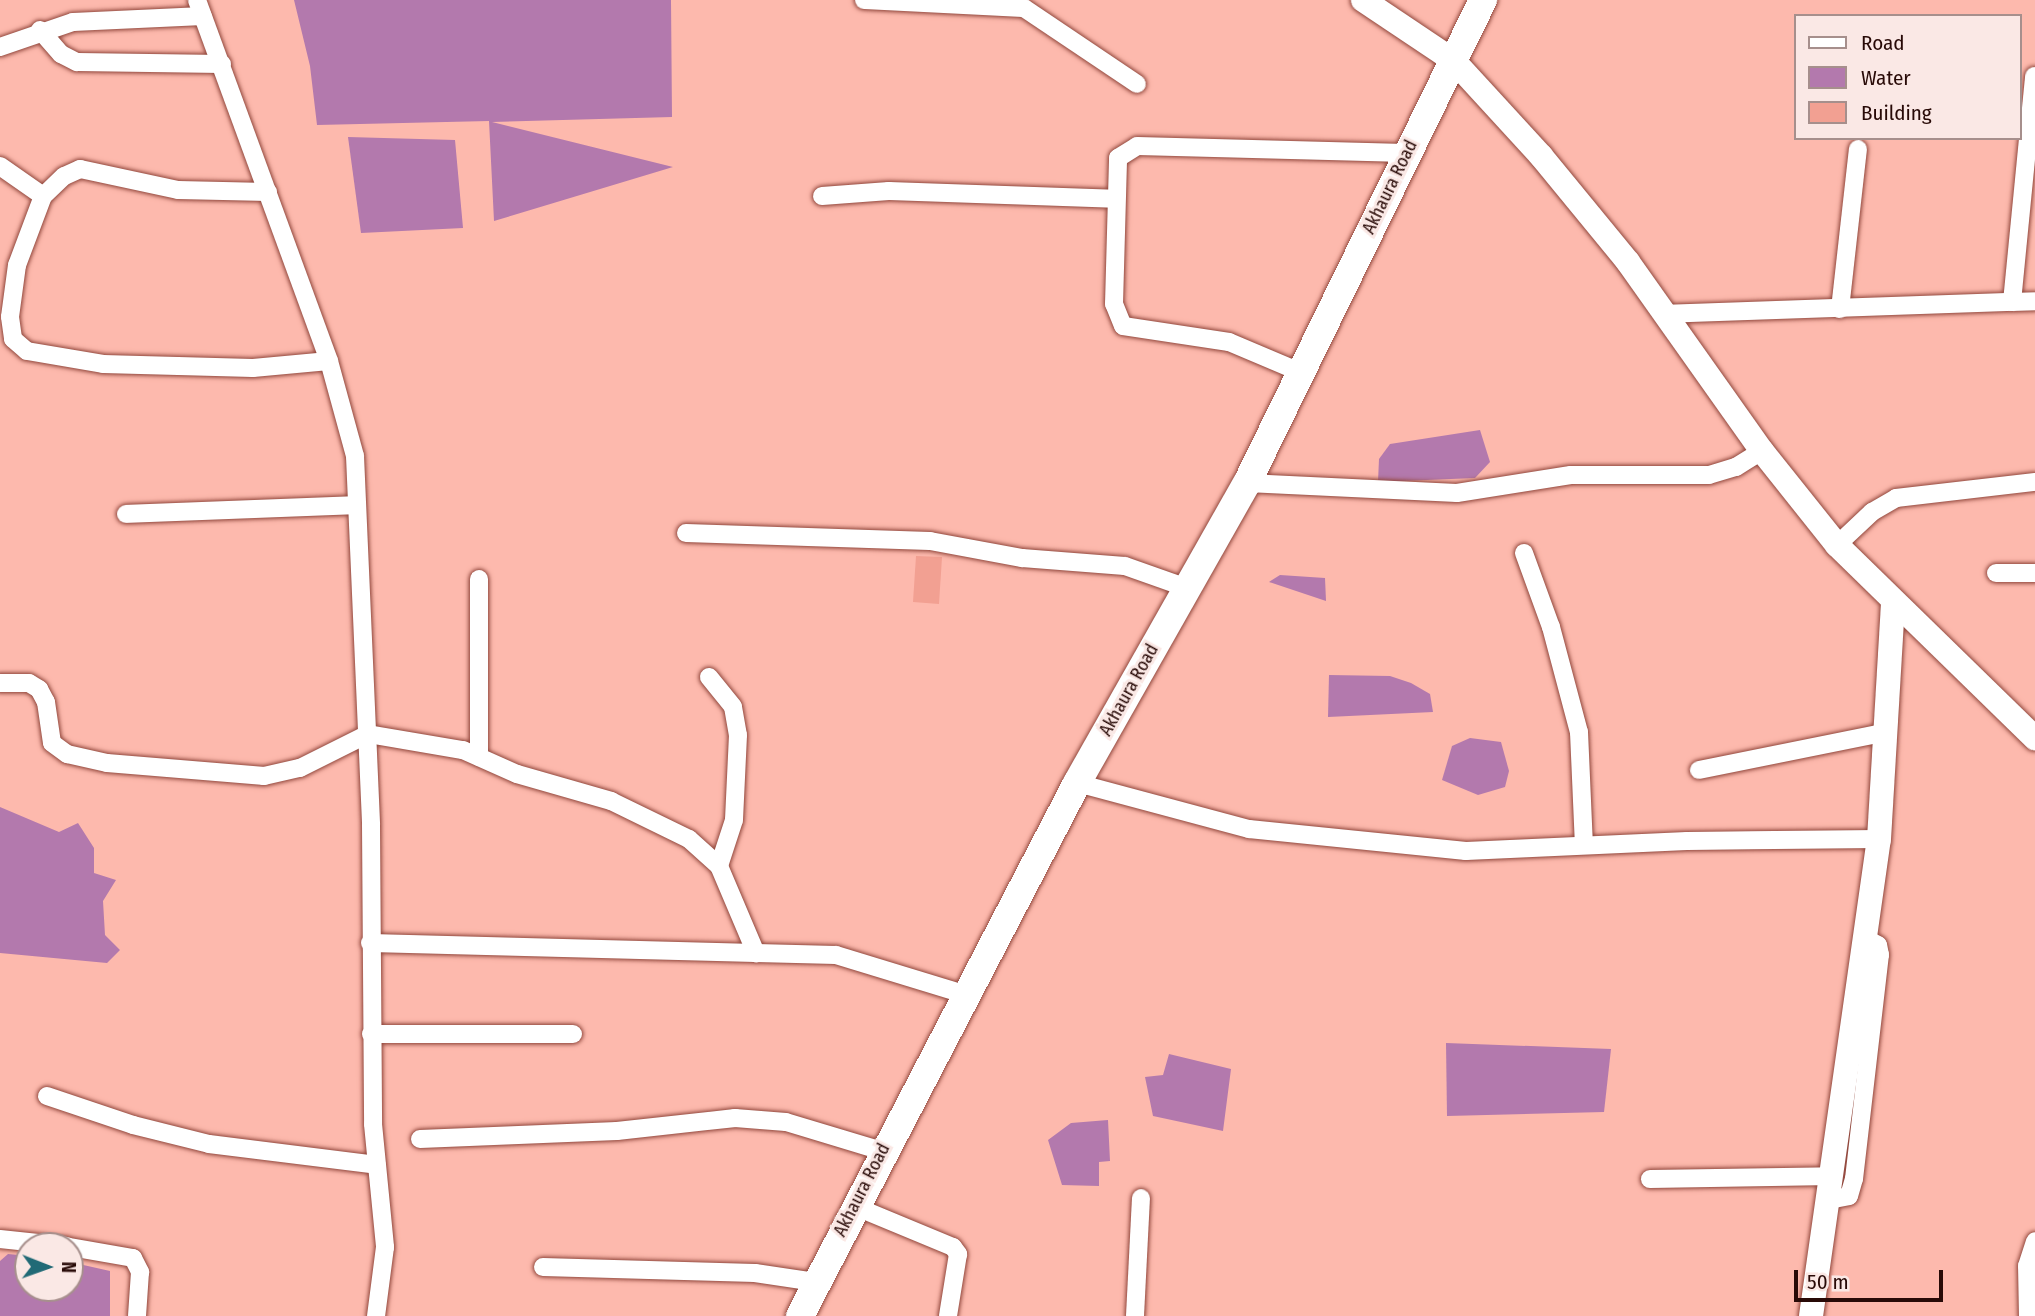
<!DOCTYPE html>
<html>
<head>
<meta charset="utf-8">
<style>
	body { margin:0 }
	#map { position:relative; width:2035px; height:1316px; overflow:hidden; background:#fdb9ad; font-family:"Fira Sans Condensed",sans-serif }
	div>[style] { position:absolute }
	.water>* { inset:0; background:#b379ad }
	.building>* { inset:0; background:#f2a092 }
	.roads { filter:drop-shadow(0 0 2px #91473c) drop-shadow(0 0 2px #91473c) }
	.street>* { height:18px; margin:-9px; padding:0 9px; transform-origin:9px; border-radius:9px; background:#fff }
	.secondary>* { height:24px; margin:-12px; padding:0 12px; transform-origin:12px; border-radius:12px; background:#fff }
	.primary>* { height:28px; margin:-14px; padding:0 14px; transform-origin:14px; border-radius:14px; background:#fff }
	span { translate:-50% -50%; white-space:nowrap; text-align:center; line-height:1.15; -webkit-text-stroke:6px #fae8e5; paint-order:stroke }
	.street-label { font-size:18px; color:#280a07 }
	.legend { position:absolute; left:1794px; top:14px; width:228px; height:126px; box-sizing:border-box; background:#fae8e5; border:2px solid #a68f8c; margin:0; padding:9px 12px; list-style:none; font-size:21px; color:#280a07 }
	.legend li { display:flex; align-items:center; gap:14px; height:35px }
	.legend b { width:35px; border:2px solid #a68f8c }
	.north { position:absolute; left:14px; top:1232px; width:70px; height:70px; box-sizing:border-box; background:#fae8e5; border:2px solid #a68f8c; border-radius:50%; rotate:91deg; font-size:19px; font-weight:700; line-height:28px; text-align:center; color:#280a07 }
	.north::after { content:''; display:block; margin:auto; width:24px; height:32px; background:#216a76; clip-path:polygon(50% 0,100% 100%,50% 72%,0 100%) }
	.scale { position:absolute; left:1794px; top:1270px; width:149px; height:32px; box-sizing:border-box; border:4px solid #280a07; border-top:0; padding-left:9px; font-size:21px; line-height:24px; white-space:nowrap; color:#280a07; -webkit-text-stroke:5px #fae8e5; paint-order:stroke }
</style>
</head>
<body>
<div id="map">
	<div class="water">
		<div style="clip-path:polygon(294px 0,671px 0,672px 117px,492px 122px,673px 167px,494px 221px,489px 121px,317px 125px,310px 66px)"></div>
		<div style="clip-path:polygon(348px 137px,455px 140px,463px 228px,361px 233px)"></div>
		<div style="clip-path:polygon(1480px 430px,1490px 462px,1475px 478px,1378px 482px,1379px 459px,1390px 444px)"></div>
		<div style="clip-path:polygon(1280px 575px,1325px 578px,1326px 601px,1269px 582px)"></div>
		<div style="clip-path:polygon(1329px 675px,1390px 676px,1411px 683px,1430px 694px,1433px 712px,1328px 717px)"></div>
		<div style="clip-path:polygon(1470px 738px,1501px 742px,1509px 771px,1505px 787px,1478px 795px,1442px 780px,1452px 746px)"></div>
		<div style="clip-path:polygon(0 807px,59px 832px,78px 823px,94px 848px,94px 873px,116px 880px,103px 901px,105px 935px,120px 950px,107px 963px,0 953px)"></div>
		<div style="clip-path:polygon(1446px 1043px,1611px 1049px,1604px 1112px,1447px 1116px)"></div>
		<div style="clip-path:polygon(1169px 1054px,1231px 1069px,1223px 1131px,1153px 1116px,1145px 1077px,1163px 1075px)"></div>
		<div style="clip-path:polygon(1108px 1120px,1110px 1161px,1099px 1162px,1099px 1186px,1062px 1185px,1048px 1140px,1071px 1123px)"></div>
		<div style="clip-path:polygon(8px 1254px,28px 1256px,28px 1288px,70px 1288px,70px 1262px,110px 1271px,110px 1316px,0 1316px,0 1261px)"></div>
	</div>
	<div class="building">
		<div style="clip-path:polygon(916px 556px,942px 557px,939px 604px,913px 602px)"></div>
	</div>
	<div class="roads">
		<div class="street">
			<div style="left:197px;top:0;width:384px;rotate:69.9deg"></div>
			<div style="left:329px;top:361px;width:98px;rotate:74.7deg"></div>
			<div style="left:355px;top:456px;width:369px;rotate:87.5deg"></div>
			<div style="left:371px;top:825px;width:299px;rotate:89.6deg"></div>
			<div style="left:373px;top:1124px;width:124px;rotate:84.4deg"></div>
			<div style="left:385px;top:1247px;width:70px;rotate:97.4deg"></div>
			<div style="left:864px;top:0;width:160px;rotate:2.9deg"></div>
			<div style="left:1024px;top:8px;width:136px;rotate:33.9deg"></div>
			<div style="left:40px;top:30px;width:32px;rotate:49deg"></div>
			<div style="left:61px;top:54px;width:18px;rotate:27deg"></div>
			<div style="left:77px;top:62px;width:145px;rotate:0.8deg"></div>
			<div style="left:0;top:47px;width:77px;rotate:-18.9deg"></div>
			<div style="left:73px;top:22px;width:130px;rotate:-2.6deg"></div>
			<div style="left:0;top:166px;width:52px;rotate:34.9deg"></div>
			<div style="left:268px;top:192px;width:90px;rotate:-178.7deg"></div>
			<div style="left:178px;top:190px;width:100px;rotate:-167.9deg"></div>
			<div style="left:80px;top:169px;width:17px;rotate:156deg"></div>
			<div style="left:64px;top:176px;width:29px;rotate:136deg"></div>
			<div style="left:43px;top:196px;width:74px;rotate:110.6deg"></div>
			<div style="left:17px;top:265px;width:52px;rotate:97.7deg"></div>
			<div style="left:10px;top:317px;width:22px;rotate:82deg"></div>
			<div style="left:13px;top:339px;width:18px;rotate:41deg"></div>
			<div style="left:27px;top:351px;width:77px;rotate:9.7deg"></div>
			<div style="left:103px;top:364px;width:150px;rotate:1.5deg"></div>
			<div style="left:253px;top:368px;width:76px;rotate:-5.3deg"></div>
			<div style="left:822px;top:196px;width:67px;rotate:-4.3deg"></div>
			<div style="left:889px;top:191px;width:225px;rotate:2deg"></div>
			<div style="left:2012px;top:302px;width:23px;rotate:-2deg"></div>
			<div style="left:1840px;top:309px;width:161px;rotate:-83.6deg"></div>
			<div style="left:1663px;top:314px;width:349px;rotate:-2deg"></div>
			<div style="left:2012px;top:302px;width:227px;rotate:-84.4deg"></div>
			<div style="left:1300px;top:372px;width:77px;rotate:-157.1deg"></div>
			<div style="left:1229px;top:342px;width:107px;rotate:-171.4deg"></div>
			<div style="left:1123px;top:326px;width:24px;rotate:-112deg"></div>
			<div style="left:1114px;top:304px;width:146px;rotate:-88.4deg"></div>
			<div style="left:1118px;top:158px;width:22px;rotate:-32deg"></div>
			<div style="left:1137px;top:146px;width:269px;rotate:1.5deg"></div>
			<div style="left:1247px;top:483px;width:210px;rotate:2.7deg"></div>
			<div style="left:1457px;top:493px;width:115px;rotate:-9deg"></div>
			<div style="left:1571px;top:475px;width:138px"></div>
			<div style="left:1709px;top:475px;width:28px;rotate:-17deg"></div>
			<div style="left:1736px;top:467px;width:31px;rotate:-32deg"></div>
			<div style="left:126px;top:514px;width:231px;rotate:-2.2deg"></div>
			<div style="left:686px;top:533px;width:244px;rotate:1.9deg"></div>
			<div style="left:930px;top:541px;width:94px;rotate:10.5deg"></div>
			<div style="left:1022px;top:558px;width:103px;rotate:4.4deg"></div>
			<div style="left:1125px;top:566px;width:66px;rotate:19.5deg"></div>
			<div style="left:1837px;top:545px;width:48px;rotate:-43.3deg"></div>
			<div style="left:1872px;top:512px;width:28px;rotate:-30deg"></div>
			<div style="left:1896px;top:498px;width:140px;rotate:-6.6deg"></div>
			<div style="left:1524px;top:553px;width:79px;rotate:70deg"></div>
			<div style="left:1551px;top:627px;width:109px;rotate:75.1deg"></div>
			<div style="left:1579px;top:732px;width:113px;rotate:87.5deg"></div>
			<div style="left:1996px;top:573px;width:39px"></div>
			<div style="left:479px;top:579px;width:178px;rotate:90deg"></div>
			<div style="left:709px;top:677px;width:38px;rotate:51deg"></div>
			<div style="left:733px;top:707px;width:28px;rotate:80deg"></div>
			<div style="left:738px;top:735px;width:85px;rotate:92.7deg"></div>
			<div style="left:734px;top:820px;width:48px;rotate:108.1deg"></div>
			<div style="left:0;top:683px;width:29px"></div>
			<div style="left:29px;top:683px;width:12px;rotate:31deg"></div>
			<div style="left:39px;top:689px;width:15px;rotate:62deg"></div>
			<div style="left:46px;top:702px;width:41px;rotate:81.7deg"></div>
			<div style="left:52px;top:743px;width:19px;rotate:36deg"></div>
			<div style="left:67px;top:754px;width:41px;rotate:12.7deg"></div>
			<div style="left:107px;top:763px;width:158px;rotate:4.7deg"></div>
			<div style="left:264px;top:776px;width:37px;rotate:-13deg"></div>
			<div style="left:300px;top:768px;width:76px;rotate:-26.6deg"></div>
			<div style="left:368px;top:734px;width:96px;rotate:9.6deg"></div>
			<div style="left:463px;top:750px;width:59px;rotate:24deg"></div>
			<div style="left:517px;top:774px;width:98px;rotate:16deg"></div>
			<div style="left:611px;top:801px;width:87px;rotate:26deg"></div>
			<div style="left:689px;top:839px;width:40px;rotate:42deg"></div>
			<div style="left:719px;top:866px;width:95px;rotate:67deg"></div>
			<div style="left:756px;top:953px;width:80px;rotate:1.4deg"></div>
			<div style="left:836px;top:955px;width:137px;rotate:17deg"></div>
			<div style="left:1699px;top:770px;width:192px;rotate:-11.4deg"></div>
			<div style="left:1077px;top:783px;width:178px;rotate:15deg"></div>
			<div style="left:1249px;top:829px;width:218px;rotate:5.8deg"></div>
			<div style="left:1466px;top:851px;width:221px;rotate:-2.6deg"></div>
			<div style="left:1687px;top:841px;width:192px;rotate:-0.6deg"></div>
			<div style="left:370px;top:943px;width:386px;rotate:1.5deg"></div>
			<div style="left:371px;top:1034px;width:202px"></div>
			<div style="left:47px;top:1096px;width:91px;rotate:18.6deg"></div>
			<div style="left:133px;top:1125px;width:78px;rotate:14deg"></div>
			<div style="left:209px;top:1144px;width:169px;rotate:7.1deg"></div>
			<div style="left:420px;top:1139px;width:197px;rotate:-2.3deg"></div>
			<div style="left:617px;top:1131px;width:119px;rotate:-6.3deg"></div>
			<div style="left:735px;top:1118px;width:51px;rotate:4.5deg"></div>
			<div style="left:786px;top:1122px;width:100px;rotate:16.8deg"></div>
			<div style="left:1650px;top:1179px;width:183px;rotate:-0.9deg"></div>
			<div style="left:1829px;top:1200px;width:20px;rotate:-11deg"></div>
			<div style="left:1849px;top:1196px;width:18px;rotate:-74deg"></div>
			<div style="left:1854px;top:1179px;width:226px;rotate:-83.4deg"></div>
			<div style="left:1880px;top:955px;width:10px;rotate:-101deg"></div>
			<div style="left:1878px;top:945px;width:13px;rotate:-153deg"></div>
			<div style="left:854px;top:1206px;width:107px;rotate:22.5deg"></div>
			<div style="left:953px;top:1247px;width:9px;rotate:54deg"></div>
			<div style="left:958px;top:1254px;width:63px;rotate:99.2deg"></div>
			<div style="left:0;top:1239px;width:67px;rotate:6deg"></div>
			<div style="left:70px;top:1247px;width:64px;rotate:9.9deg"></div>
			<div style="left:133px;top:1258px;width:16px;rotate:63deg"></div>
			<div style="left:140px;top:1272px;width:44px;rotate:93.9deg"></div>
			<div style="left:543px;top:1267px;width:212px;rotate:1.6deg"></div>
			<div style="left:755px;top:1273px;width:61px;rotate:8.5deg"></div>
			<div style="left:1135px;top:1316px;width:118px;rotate:-87.1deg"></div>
			<div style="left:2028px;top:1316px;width:50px;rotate:-91.1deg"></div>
			<div style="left:2027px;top:1266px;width:26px;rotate:-72deg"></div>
		</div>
		<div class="secondary">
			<div style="left:1363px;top:0;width:110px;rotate:33.8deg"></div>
			<div style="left:1454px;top:61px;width:129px;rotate:47.5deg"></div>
			<div style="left:1541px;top:156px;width:137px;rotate:50.6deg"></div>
			<div style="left:1628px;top:262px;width:232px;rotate:54.7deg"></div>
			<div style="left:1762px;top:451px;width:120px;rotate:51.4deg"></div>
			<div style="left:1837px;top:545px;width:277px;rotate:44.3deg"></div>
			<div style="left:1811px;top:1316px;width:482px;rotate:-81.9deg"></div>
			<div style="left:1879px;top:839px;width:236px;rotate:-86.6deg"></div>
		</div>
		<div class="primary">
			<div style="left:800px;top:1316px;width:601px;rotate:-62.54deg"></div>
			<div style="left:1077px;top:783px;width:345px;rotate:-60.5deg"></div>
			<div style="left:1247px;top:483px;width:538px;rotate:-63.96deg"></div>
		</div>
	</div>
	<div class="street-label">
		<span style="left:1390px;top:187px;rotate:-64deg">Akhaura Road</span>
		<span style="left:1129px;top:690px;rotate:-61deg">Akhaura Road</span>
		<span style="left:862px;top:1190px;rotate:-63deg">Akhaura Road</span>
	</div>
	<ul class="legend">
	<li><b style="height:9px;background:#fff"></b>Road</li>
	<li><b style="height:19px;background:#b379ad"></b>Water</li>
	<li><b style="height:19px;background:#f2a092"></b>Building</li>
	</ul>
	<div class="north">N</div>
	<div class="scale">50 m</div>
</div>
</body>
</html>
